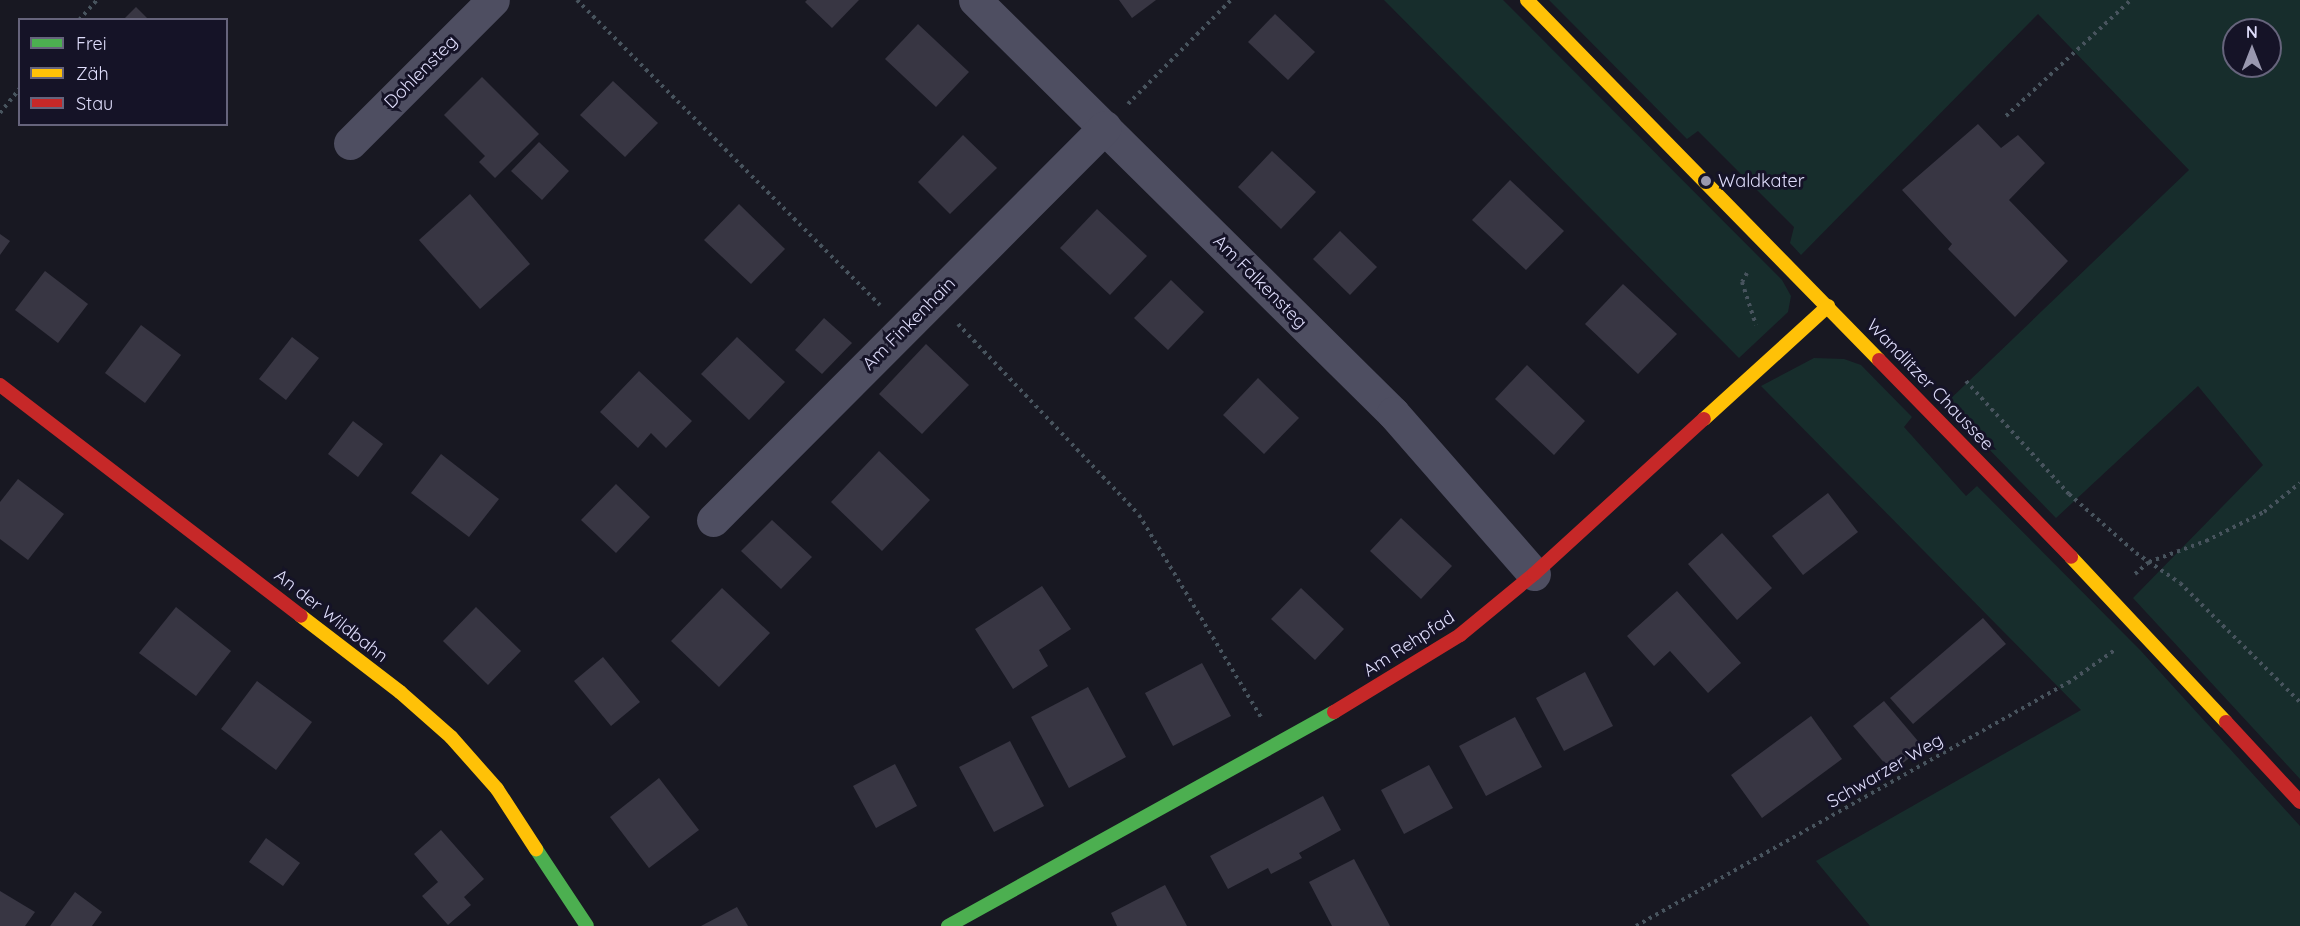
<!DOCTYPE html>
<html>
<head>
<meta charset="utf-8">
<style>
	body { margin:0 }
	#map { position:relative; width:2300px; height:926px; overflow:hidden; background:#181822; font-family:Quicksand,sans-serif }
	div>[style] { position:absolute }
	.green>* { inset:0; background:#172d2c }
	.building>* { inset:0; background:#383643 }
	.path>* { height:4px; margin-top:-2px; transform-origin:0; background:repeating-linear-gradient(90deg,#48545e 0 3px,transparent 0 7.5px) }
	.street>* { height:33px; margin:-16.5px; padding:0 16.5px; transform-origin:16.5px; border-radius:16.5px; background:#4e4e61 }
	.fast>* { height:14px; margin:-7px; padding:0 7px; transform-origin:7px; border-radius:7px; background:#4caf50 }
	.slow>* { height:14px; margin:-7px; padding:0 7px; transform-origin:7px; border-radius:7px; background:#ffc107 }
	.jam>* { height:14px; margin:-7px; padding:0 7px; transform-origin:7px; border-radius:7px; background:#c62828 }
	.dots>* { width:16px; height:16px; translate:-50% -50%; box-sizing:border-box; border:3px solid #151327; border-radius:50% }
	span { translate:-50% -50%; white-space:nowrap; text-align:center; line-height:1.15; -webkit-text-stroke:6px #151327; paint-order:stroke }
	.street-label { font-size:18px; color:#dfddfb }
	.poi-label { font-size:18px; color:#dfddfb }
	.left { translate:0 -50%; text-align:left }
	.legend { position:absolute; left:18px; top:18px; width:210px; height:108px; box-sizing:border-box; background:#151327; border:2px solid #66647c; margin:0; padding:8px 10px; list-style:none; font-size:18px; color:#dfddfb }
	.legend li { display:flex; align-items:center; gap:12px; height:30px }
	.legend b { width:30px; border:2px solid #66647c }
	.north { position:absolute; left:2222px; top:18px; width:60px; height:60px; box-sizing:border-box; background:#151327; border:2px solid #66647c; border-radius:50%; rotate:0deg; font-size:16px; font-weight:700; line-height:24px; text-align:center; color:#dfddfb }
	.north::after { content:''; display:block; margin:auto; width:21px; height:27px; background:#9998af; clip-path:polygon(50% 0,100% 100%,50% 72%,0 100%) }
</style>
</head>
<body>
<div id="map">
	<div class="green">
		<div style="clip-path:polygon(1384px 0,1503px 0,1782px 280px,1791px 296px,1788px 312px,1739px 358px)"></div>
		<div style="clip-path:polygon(evenodd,1549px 0,2300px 0,2300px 779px,2133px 598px,2263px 465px,2198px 386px,2056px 518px,1945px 404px,2189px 170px,2038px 14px,1801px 255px,1790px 243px,1794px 227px,1698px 131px,1687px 139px,1549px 0,2234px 30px,2270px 30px,2270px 66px,2234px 66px,2234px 30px)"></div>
		<div style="clip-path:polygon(1814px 358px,1844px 359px,1861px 365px,1912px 417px,1904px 427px,1966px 496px,1977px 486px,2141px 651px,2300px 826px,2300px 926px,1870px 926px,1816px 861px,2081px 710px,1761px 386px)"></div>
	</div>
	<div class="building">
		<div style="clip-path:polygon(807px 0,859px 0,832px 28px,805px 2px)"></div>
		<div style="clip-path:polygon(1119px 0,1156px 0,1132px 18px)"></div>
		<div style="clip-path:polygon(136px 7px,149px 20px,123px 20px)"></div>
		<div style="clip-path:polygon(1275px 14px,1315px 52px,1288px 80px,1248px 42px)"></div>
		<div style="clip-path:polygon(918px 24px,969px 72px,936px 107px,885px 59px)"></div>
		<div style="clip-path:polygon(482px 77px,539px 134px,495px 178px,479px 162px,485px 156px,444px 115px)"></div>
		<div style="clip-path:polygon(613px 81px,658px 123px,625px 157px,580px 115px)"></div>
		<div style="clip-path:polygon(1978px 124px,2001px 148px,2018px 135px,2045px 163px,2009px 200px,2068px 261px,2015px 317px,1948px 249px,1952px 244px,1902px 190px)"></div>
		<div style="clip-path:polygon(963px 135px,997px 168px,950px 214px,918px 182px)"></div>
		<div style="clip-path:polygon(539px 142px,569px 171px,542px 200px,511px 171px)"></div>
		<div style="clip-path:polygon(1272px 151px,1316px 192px,1281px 229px,1238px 187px)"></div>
		<div style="clip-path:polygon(1510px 180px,1564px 231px,1526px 270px,1472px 220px)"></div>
		<div style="clip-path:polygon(470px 194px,530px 264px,480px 309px,419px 240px)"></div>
		<div style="clip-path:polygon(739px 204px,785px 249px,751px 284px,704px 240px)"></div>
		<div style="clip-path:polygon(1097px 209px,1147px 256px,1110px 295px,1060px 248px)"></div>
		<div style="clip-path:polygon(1340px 231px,1377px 267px,1350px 295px,1313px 259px)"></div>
		<div style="clip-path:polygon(0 234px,10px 241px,0 255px)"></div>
		<div style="clip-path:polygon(45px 271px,88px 304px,58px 343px,15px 310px)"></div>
		<div style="clip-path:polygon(1171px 280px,1204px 312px,1168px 350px,1134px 318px)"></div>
		<div style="clip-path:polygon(1623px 284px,1677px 334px,1638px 374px,1585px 324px)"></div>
		<div style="clip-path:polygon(824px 318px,852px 343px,822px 374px,795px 350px)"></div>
		<div style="clip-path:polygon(141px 325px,181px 355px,145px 403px,105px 373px)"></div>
		<div style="clip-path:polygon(292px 337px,319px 358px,286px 400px,259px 379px)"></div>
		<div style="clip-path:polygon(737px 337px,785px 382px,749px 420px,701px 374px)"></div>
		<div style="clip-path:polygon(926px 344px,969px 385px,922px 434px,879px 394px)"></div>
		<div style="clip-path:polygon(1527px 365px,1585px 421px,1554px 455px,1495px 399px)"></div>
		<div style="clip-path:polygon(639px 371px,692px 421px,666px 448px,651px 433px,638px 448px,600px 412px)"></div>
		<div style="clip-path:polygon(1258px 378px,1299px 418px,1264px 454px,1223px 415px)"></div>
		<div style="clip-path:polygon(353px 421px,383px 444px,358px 477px,328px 454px)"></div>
		<div style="clip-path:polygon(879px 451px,930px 500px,882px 551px,831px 502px)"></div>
		<div style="clip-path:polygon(441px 454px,499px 499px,469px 537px,411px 493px)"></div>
		<div style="clip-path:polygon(18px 479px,64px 514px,28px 560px,0 539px,0 502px)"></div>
		<div style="clip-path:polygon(616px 484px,650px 517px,616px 553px,581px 520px)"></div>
		<div style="clip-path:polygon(1828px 493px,1858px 532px,1803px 575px,1772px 536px)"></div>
		<div style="clip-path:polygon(1401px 518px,1452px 566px,1421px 599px,1370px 551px)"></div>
		<div style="clip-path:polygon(772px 520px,812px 557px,781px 589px,741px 551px)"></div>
		<div style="clip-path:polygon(1722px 533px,1772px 588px,1737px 620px,1688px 564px)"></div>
		<div style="clip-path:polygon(1042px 586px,1071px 629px,1039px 650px,1048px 666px,1013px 689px,975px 629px)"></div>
		<div style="clip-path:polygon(722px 588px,770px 633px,719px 687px,671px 641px)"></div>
		<div style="clip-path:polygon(1301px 588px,1344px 629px,1315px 660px,1271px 619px)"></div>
		<div style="clip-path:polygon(1677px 591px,1741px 663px,1708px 693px,1670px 651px,1654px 666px,1627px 636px)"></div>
		<div style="clip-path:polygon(176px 607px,231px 651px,196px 696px,139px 653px)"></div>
		<div style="clip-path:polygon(476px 607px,521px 651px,488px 685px,443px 641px)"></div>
		<div style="clip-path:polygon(1983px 618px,2006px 644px,1913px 724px,1890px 698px)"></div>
		<div style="clip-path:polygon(603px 657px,640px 702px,611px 726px,574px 681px)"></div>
		<div style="clip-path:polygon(1202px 663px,1231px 716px,1173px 746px,1145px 693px)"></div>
		<div style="clip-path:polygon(1585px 672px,1613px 726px,1564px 751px,1536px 698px)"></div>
		<div style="clip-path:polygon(257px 681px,312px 722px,276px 770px,221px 729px)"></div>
		<div style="clip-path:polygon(1088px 687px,1126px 757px,1069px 788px,1031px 717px)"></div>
		<div style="clip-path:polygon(1884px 701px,1923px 747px,1892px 772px,1853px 726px)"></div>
		<div style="clip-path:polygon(1811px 716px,1842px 759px,1762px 818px,1731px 775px)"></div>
		<div style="clip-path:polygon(1515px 717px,1542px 767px,1486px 796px,1459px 746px)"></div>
		<div style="clip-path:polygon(1010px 741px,1044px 806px,994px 832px,959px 767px)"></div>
		<div style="clip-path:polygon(895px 764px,917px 806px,876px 828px,853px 786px)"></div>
		<div style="clip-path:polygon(1429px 765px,1453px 808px,1404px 834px,1381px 790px)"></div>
		<div style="clip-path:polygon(659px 778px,699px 830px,649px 868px,610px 817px)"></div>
		<div style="clip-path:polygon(1323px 796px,1341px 830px,1299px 853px,1302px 858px,1271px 874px,1268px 868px,1228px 889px,1210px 856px)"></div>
		<div style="clip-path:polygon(441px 830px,484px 879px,464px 897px,471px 905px,448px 925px,422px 896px,438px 882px,414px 854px)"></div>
		<div style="clip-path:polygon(266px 838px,300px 863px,283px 886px,249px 862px)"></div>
		<div style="clip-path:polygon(1354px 859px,1390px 926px,1332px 926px,1309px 882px)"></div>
		<div style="clip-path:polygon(1165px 885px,1187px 926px,1117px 926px,1111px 913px)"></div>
		<div style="clip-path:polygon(0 891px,35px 912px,25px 926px,0 926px)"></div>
		<div style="clip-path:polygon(75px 892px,102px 912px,92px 926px,50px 926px)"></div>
		<div style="clip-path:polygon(737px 907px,748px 926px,701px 926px)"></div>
	</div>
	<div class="path">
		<div style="left:577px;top:0;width:430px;rotate:45.2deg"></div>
		<div style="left:79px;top:20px;width:27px;rotate:-48deg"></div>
		<div style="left:1128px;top:104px;width:146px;rotate:-45.3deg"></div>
		<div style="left:0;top:113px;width:32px;rotate:-51deg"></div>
		<div style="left:2006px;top:116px;width:171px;rotate:-42.9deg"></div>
		<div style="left:1747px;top:273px;width:10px;rotate:119deg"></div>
		<div style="left:1742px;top:282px;width:45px;rotate:72deg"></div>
		<div style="left:958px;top:324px;width:263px;rotate:46.5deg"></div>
		<div style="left:1139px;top:515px;width:236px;rotate:58.9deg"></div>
		<div style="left:1966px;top:381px;width:153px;rotate:47.7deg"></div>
		<div style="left:2069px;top:494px;width:89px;rotate:41.4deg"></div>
		<div style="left:2136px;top:553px;width:53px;rotate:34.3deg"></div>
		<div style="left:2180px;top:583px;width:169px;rotate:44.8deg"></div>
		<div style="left:2135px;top:574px;width:18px;rotate:-41deg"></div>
		<div style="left:2149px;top:562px;width:61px;rotate:-20.2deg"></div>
		<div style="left:2206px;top:541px;width:65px;rotate:-26.6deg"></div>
		<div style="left:2264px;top:512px;width:46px;rotate:-38.9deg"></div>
		<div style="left:1636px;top:926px;width:496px;rotate:-29.4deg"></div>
		<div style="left:2068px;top:683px;width:57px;rotate:-35.1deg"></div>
	</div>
	<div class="street">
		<div style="left:975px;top:0;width:588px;rotate:44.66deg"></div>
		<div style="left:1393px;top:413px;width:214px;rotate:48.8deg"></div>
		<div style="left:350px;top:143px;width:202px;rotate:-45deg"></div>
		<div style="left:713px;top:520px;width:555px;rotate:-45.07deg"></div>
	</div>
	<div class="fast">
		<div style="left:536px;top:849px;width:92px;rotate:56.5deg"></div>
		<div style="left:948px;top:926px;width:441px;rotate:-29deg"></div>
	</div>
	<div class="slow">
		<div style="left:1527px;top:0;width:503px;rotate:45.64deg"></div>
		<div style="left:1704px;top:419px;width:168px;rotate:-42.3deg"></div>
		<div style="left:2071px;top:557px;width:226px;rotate:46.8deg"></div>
		<div style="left:301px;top:616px;width:125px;rotate:37.5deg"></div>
		<div style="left:400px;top:692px;width:68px;rotate:41.4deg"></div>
		<div style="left:451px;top:737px;width:69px;rotate:48.5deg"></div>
		<div style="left:497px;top:789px;width:72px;rotate:57deg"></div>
	</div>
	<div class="jam">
		<div style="left:1879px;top:360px;width:275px;rotate:45.7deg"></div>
		<div style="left:0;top:385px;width:379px;rotate:37.5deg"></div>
		<div style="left:1334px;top:712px;width:148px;rotate:-31.4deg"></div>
		<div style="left:1460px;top:635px;width:96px;rotate:-39.5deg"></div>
		<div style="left:1534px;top:574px;width:230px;rotate:-42.4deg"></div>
		<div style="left:2226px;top:722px;width:109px;rotate:47.2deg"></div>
	</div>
	<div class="dots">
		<div style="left:1706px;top:181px;background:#9998af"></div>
	</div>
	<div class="street-label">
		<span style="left:421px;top:72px;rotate:-45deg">Dohlensteg</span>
		<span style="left:1260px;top:282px;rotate:45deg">Am Falkensteg</span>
		<span style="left:909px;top:324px;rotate:-45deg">Am Finkenhain</span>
		<span style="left:1930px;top:385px;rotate:46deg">Wandlitzer Chaussee</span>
		<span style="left:331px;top:616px;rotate:38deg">An der Wildbahn</span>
		<span style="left:1409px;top:644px;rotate:-33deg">Am Rehpfad</span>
		<span style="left:1885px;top:771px;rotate:-30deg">Schwarzer Weg</span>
	</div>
	<div class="poi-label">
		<span class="left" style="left:1718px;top:181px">Waldkater</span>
	</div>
	<ul class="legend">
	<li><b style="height:8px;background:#4caf50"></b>Frei</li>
	<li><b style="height:8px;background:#ffc107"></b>Zäh</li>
	<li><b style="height:8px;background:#c62828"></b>Stau</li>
	</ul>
	<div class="north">N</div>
</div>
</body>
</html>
